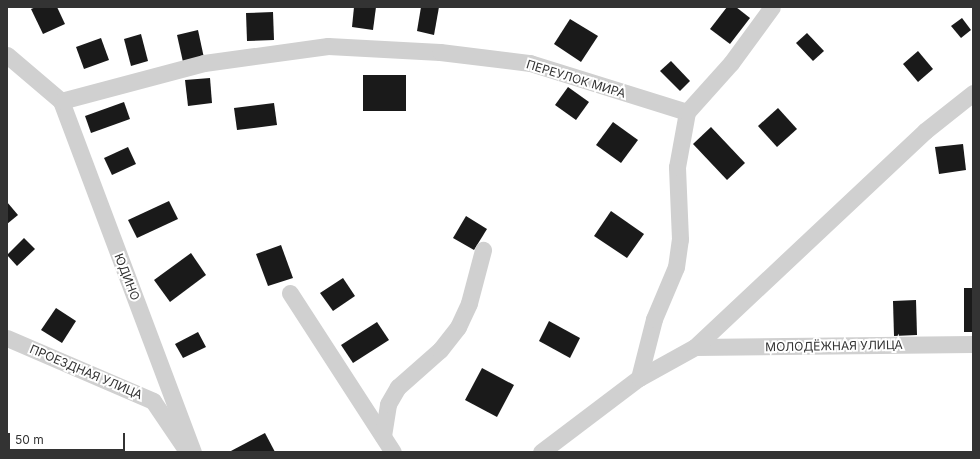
<!DOCTYPE html>
<html>
<head>
<meta charset="utf-8">
<style>
	body { margin:0 }
	#map { position:relative; width:980px; height:459px; overflow:hidden; background:#fff; font-family:Inter,sans-serif }
	div>[style] { position:absolute }
	.building>* { inset:0; background:#1a1a1a }
	.minor>* { height:17px; margin:-8.5px; padding:0 8.5px; transform-origin:8.5px; border-radius:8.5px; background:#d0d0d0 }
	span { translate:-50% -50%; white-space:nowrap; text-align:center; line-height:1.15; -webkit-text-stroke:4px #fff; paint-order:stroke }
	.street-label { font-size:12px; color:#333 }
	.frame { position:absolute; inset:0; border:8px solid #333; pointer-events:none }
	.scale { position:absolute; left:8px; top:433px; width:117px; height:18px; box-sizing:border-box; border:2px solid #333; border-top:0; padding-left:5px; font-size:12px; line-height:14px; white-space:nowrap; color:#333; -webkit-text-stroke:3px #fff; paint-order:stroke }
</style>
</head>
<body>
<div id="map">
	<div class="building">
		<div style="clip-path:polygon(36px 7px,57px 7px,65px 24px,43px 34px,31px 9px)"></div>
		<div style="clip-path:polygon(354px 7px,376px 7px,373px 30px,352px 27px)"></div>
		<div style="clip-path:polygon(421px 7px,439px 7px,434px 35px,417px 31px)"></div>
		<div style="clip-path:polygon(727px 7px,736px 7px,750px 18px,730px 44px,710px 29px)"></div>
		<div style="clip-path:polygon(273px 12px,274px 40px,247px 41px,246px 13px)"></div>
		<div style="clip-path:polygon(962px 18px,971px 30px,961px 38px,951px 26px)"></div>
		<div style="clip-path:polygon(570px 19px,598px 36px,581px 62px,554px 44px)"></div>
		<div style="clip-path:polygon(198px 30px,204px 58px,183px 62px,177px 35px)"></div>
		<div style="clip-path:polygon(807px 33px,824px 51px,813px 61px,796px 43px)"></div>
		<div style="clip-path:polygon(141px 34px,148px 61px,131px 66px,124px 39px)"></div>
		<div style="clip-path:polygon(101px 38px,109px 60px,84px 69px,76px 47px)"></div>
		<div style="clip-path:polygon(918px 51px,933px 69px,918px 82px,903px 64px)"></div>
		<div style="clip-path:polygon(671px 61px,690px 81px,680px 91px,660px 71px)"></div>
		<div style="clip-path:polygon(363px 75px,406px 75px,406px 111px,363px 111px)"></div>
		<div style="clip-path:polygon(210px 78px,212px 103px,188px 106px,185px 80px)"></div>
		<div style="clip-path:polygon(568px 87px,589px 102px,576px 120px,555px 105px)"></div>
		<div style="clip-path:polygon(124px 102px,130px 119px,91px 133px,85px 116px)"></div>
		<div style="clip-path:polygon(274px 103px,277px 125px,237px 130px,234px 108px)"></div>
		<div style="clip-path:polygon(778px 108px,797px 129px,777px 147px,758px 126px)"></div>
		<div style="clip-path:polygon(613px 122px,638px 140px,621px 163px,596px 145px)"></div>
		<div style="clip-path:polygon(711px 127px,745px 163px,727px 180px,693px 144px)"></div>
		<div style="clip-path:polygon(963px 144px,966px 170px,939px 174px,935px 147px)"></div>
		<div style="clip-path:polygon(128px 147px,136px 164px,112px 175px,104px 158px)"></div>
		<div style="clip-path:polygon(169px 201px,178px 219px,137px 238px,128px 220px)"></div>
		<div style="clip-path:polygon(7px 202px,18px 215px,7px 224px)"></div>
		<div style="clip-path:polygon(611px 211px,644px 234px,627px 258px,594px 236px)"></div>
		<div style="clip-path:polygon(466px 216px,487px 229px,474px 250px,453px 238px)"></div>
		<div style="clip-path:polygon(24px 238px,35px 249px,17px 266px,7px 255px)"></div>
		<div style="clip-path:polygon(281px 245px,293px 278px,268px 286px,256px 254px)"></div>
		<div style="clip-path:polygon(191px 253px,206px 275px,170px 302px,154px 280px)"></div>
		<div style="clip-path:polygon(343px 278px,355px 296px,333px 311px,320px 293px)"></div>
		<div style="clip-path:polygon(964px 288px,973px 288px,973px 332px,964px 332px)"></div>
		<div style="clip-path:polygon(916px 300px,917px 335px,894px 336px,893px 301px)"></div>
		<div style="clip-path:polygon(56px 308px,76px 321px,62px 343px,41px 330px)"></div>
		<div style="clip-path:polygon(549px 321px,580px 338px,570px 358px,539px 341px)"></div>
		<div style="clip-path:polygon(377px 322px,389px 340px,353px 363px,341px 345px)"></div>
		<div style="clip-path:polygon(198px 332px,206px 347px,183px 358px,175px 344px)"></div>
		<div style="clip-path:polygon(482px 368px,514px 385px,497px 417px,465px 400px)"></div>
		<div style="clip-path:polygon(265px 433px,275px 452px,229px 452px)"></div>
	</div>
	<div class="minor">
		<div style="left:7px;top:55px;width:71px;rotate:40.4deg"></div>
		<div style="left:61px;top:101px;width:375px;rotate:69.4deg"></div>
		<div style="left:61px;top:101px;width:148px;rotate:-14.9deg"></div>
		<div style="left:204px;top:63px;width:125px;rotate:-7.8deg"></div>
		<div style="left:328px;top:46px;width:112px;rotate:3.1deg"></div>
		<div style="left:440px;top:52px;width:91px;rotate:7deg"></div>
		<div style="left:530px;top:63px;width:164px;rotate:17.3deg"></div>
		<div style="left:290px;top:293px;width:189px;rotate:57.1deg"></div>
		<div style="left:7px;top:338px;width:159px;rotate:23.3deg"></div>
		<div style="left:153px;top:401px;width:57px;rotate:55.8deg"></div>
		<div style="left:695px;top:347px;width:278px;rotate:-0.6deg"></div>
		<div style="left:639px;top:378px;width:64px;rotate:-29deg"></div>
		<div style="left:695px;top:347px;width:316px;rotate:-43.2deg"></div>
		<div style="left:925px;top:131px;width:61px;rotate:-38.4deg"></div>
		<div style="left:383px;top:436px;width:32px;rotate:-81deg"></div>
		<div style="left:388px;top:404px;width:20px;rotate:-60deg"></div>
		<div style="left:398px;top:387px;width:56px;rotate:-41.4deg"></div>
		<div style="left:440px;top:350px;width:29px;rotate:-52deg"></div>
		<div style="left:458px;top:327px;width:26px;rotate:-65deg"></div>
		<div style="left:469px;top:303px;width:55px;rotate:-75.2deg"></div>
		<div style="left:541px;top:452px;width:123px;rotate:-37.1deg"></div>
		<div style="left:639px;top:378px;width:61px;rotate:-75.7deg"></div>
		<div style="left:654px;top:319px;width:56px;rotate:-67.1deg"></div>
		<div style="left:676px;top:267px;width:28px;rotate:-82deg"></div>
		<div style="left:680px;top:239px;width:72px;rotate:-92.4deg"></div>
		<div style="left:677px;top:167px;width:56px;rotate:-79.7deg"></div>
		<div style="left:687px;top:112px;width:66px;rotate:-48.1deg"></div>
		<div style="left:731px;top:63px;width:69px;rotate:-53.8deg"></div>
	</div>
	<div class="street-label">
		<span style="left:576px;top:79px;rotate:17deg">ПЕРЕУЛОК МИРА</span>
		<span style="left:127px;top:277px;rotate:69deg">ЮДИНО</span>
		<span style="left:834px;top:346px;rotate:-1deg">МОЛОДЁЖНАЯ УЛИЦА</span>
		<span style="left:86px;top:372px;rotate:23deg">ПРОЕЗДНАЯ УЛИЦА</span>
	</div>
	<div class="frame"></div>
	<div class="scale">50 m</div>
</div>
</body>
</html>
